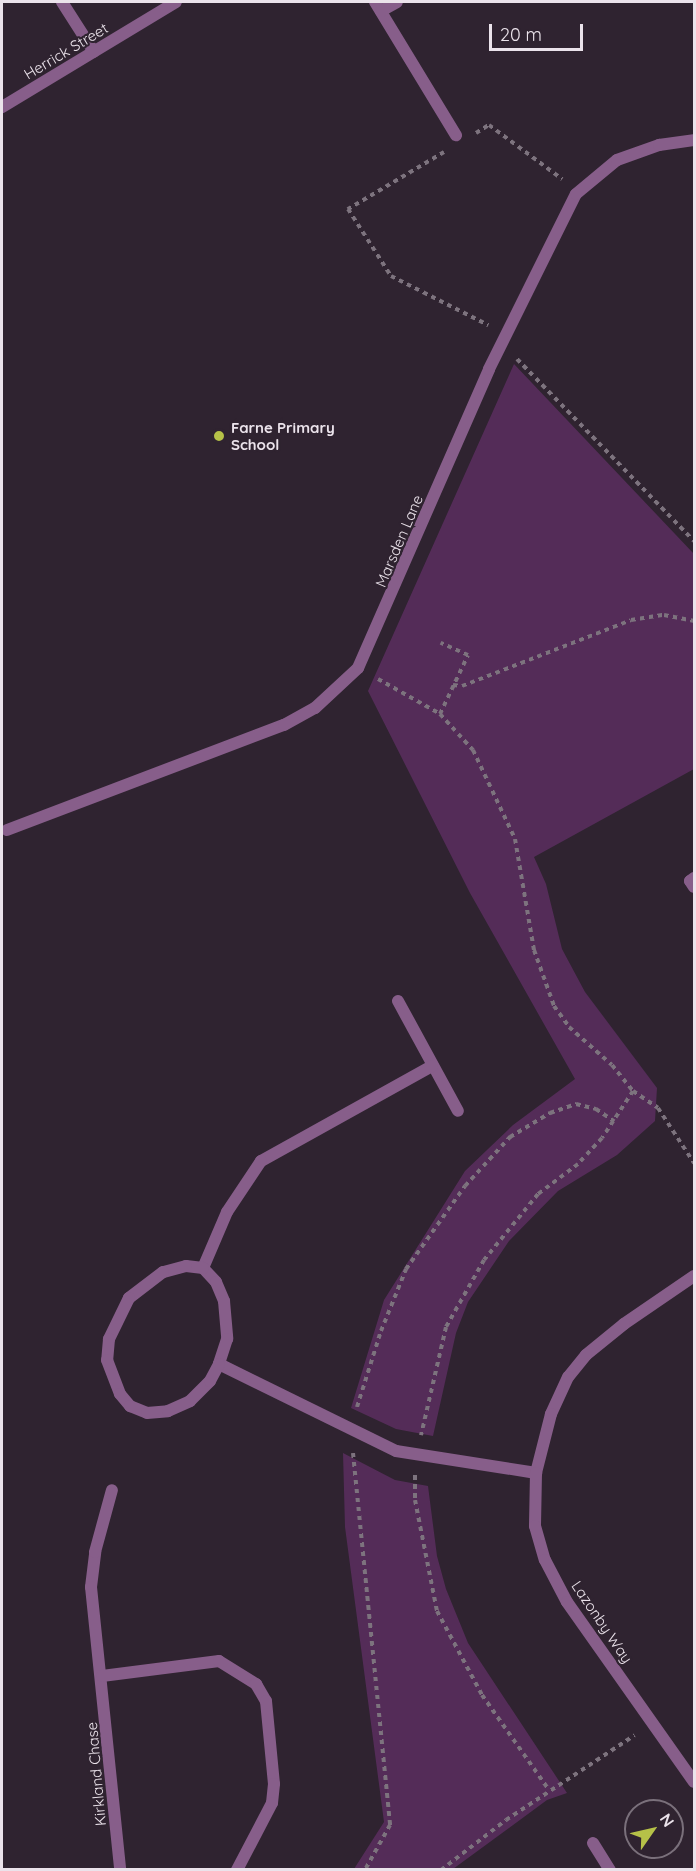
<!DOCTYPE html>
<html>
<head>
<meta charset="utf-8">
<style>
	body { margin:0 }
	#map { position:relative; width:696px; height:1871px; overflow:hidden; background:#2f2330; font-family:Quicksand,sans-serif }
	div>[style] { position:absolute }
	.green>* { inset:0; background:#542c58 }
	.path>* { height:4px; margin-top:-2px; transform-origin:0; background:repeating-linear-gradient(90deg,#7d737e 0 4.5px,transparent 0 9px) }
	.service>* { height:12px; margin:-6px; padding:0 6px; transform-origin:6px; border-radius:6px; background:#875e8a }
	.minor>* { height:12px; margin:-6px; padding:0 6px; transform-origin:6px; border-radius:6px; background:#875e8a }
	.dots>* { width:16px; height:16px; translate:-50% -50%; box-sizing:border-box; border:3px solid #2f2330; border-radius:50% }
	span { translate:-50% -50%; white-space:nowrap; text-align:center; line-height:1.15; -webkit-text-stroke:4.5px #2f2330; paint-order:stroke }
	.street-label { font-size:15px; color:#ebe3eb }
	.poi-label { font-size:15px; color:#ebe3eb; font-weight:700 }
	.left { translate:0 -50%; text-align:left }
	.frame { position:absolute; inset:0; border:3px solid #ebe3eb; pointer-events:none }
	.north { position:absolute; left:624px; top:1799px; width:60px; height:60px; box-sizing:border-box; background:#2f2330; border:2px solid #7a707b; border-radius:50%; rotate:56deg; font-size:16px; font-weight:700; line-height:24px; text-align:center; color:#ebe3eb }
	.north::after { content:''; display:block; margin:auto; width:21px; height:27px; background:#b6c148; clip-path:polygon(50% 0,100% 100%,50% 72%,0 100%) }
	.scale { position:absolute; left:489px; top:24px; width:94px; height:27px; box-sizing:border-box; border:3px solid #ebe3eb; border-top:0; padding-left:8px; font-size:18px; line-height:21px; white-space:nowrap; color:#ebe3eb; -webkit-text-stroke:4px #2f2330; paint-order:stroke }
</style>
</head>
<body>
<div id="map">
	<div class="green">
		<div style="clip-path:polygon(514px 364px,694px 554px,694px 769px,534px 857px,546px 884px,562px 949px,585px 992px,657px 1088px,655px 1121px,617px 1155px,558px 1191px,509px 1241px,468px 1302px,456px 1333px,433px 1436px,396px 1429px,351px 1408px,384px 1300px,465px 1171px,513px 1125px,575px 1079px,470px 893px,368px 691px)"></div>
		<div style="clip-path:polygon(343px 1453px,395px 1480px,428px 1486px,437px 1556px,446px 1589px,468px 1643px,567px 1793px,547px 1800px,453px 1869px,354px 1869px,384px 1822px,345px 1527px)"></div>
	</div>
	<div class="path">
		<div style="left:476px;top:133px;width:15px;rotate:-32deg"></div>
		<div style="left:489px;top:125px;width:91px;rotate:36.5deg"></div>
		<div style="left:444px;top:152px;width:112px;rotate:149.3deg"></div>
		<div style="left:348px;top:209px;width:80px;rotate:57.3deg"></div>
		<div style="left:391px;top:276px;width:109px;rotate:26.8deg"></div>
		<div style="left:517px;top:359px;width:254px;rotate:45.8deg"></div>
		<div style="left:378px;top:679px;width:71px;rotate:29.4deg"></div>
		<div style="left:440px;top:714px;width:49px;rotate:47.5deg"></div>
		<div style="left:473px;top:750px;width:98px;rotate:64.7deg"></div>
		<div style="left:515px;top:839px;width:113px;rotate:80.3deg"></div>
		<div style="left:534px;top:950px;width:59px;rotate:70.3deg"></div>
		<div style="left:554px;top:1006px;width:26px;rotate:54deg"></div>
		<div style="left:569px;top:1027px;width:57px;rotate:41.5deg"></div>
		<div style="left:612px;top:1065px;width:33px;rotate:51deg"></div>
		<div style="left:633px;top:1091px;width:56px;rotate:123.4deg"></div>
		<div style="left:602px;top:1138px;width:35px;rotate:133deg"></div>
		<div style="left:578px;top:1164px;width:50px;rotate:143.1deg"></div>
		<div style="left:538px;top:1194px;width:85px;rotate:129.3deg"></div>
		<div style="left:484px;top:1260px;width:77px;rotate:119.6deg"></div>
		<div style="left:446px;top:1327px;width:111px;rotate:103deg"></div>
		<div style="left:453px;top:685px;width:9px;rotate:6deg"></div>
		<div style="left:462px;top:686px;width:181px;rotate:-21.3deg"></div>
		<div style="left:631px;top:620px;width:33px;rotate:-9deg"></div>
		<div style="left:664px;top:615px;width:31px;rotate:11deg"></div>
		<div style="left:440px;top:714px;width:65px;rotate:-64.6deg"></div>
		<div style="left:468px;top:655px;width:30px;rotate:-156deg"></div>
		<div style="left:633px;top:1091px;width:30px;rotate:34deg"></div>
		<div style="left:658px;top:1108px;width:66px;rotate:56.8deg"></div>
		<div style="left:357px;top:1407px;width:80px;rotate:-72.5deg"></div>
		<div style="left:381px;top:1331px;width:67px;rotate:-68deg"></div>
		<div style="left:406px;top:1269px;width:102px;rotate:-54.6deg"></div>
		<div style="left:465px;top:1186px;width:67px;rotate:-47.4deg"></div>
		<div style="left:510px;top:1137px;width:47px;rotate:-31deg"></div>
		<div style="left:550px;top:1113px;width:28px;rotate:-19deg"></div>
		<div style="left:576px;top:1104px;width:21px;rotate:14deg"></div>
		<div style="left:596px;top:1109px;width:22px;rotate:34deg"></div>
		<div style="left:353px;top:1453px;width:374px;rotate:84.3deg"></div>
		<div style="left:390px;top:1825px;width:51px;rotate:119.1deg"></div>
		<div style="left:415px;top:1475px;width:25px;rotate:90deg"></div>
		<div style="left:415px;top:1500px;width:113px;rotate:78.8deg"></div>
		<div style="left:437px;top:1611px;width:95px;rotate:61.8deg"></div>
		<div style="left:482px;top:1695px;width:116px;rotate:54.8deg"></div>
		<div style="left:441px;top:1870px;width:82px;rotate:-37.6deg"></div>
		<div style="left:506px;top:1820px;width:154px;rotate:-33.4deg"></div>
	</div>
	<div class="service">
		<div style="left:62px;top:2px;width:59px;rotate:57.4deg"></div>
		<div style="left:694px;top:878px;width:5px;rotate:143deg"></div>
		<div style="left:690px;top:881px;width:7px;rotate:56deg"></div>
		<div style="left:91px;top:1587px;width:35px;rotate:-83deg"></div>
		<div style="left:95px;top:1552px;width:64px;rotate:-74.7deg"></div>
		<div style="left:593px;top:1843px;width:32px;rotate:58deg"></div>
	</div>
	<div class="minor">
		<div style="left:375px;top:2px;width:156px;rotate:58.7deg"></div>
		<div style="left:381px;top:11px;width:18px;rotate:-29deg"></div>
		<div style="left:2px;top:107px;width:203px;rotate:-31.1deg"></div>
		<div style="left:7px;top:830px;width:296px;rotate:-20.8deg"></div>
		<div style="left:284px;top:725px;width:35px;rotate:-29deg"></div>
		<div style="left:315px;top:708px;width:59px;rotate:-42.9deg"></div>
		<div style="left:358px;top:668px;width:326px;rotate:-66.3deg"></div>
		<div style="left:489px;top:369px;width:195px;rotate:-63.6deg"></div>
		<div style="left:576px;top:194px;width:53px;rotate:-39.7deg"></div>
		<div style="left:617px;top:160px;width:45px;rotate:-19.7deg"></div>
		<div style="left:659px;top:145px;width:35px;rotate:-8deg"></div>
		<div style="left:398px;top:1001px;width:125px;rotate:61.4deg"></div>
		<div style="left:432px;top:1066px;width:196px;rotate:150.9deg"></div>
		<div style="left:261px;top:1161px;width:61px;rotate:123.7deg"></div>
		<div style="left:227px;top:1212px;width:61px;rotate:113.2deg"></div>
		<div style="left:203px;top:1268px;width:19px;rotate:47deg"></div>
		<div style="left:216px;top:1282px;width:21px;rotate:67deg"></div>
		<div style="left:224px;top:1301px;width:38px;rotate:85deg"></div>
		<div style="left:227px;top:1339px;width:26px;rotate:108deg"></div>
		<div style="left:219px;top:1364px;width:197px;rotate:26.2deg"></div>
		<div style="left:396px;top:1451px;width:142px;rotate:8.9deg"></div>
		<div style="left:203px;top:1268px;width:17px;rotate:-173deg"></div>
		<div style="left:186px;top:1266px;width:24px;rotate:165deg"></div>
		<div style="left:163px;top:1272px;width:43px;rotate:142.6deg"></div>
		<div style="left:129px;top:1298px;width:46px;rotate:116deg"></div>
		<div style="left:109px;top:1339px;width:21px;rotate:95deg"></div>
		<div style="left:107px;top:1360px;width:36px;rotate:69deg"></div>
		<div style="left:120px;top:1394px;width:16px;rotate:50deg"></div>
		<div style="left:130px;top:1406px;width:18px;rotate:22deg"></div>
		<div style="left:147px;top:1413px;width:21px;rotate:-5deg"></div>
		<div style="left:168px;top:1411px;width:24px;rotate:-24deg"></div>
		<div style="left:190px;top:1401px;width:28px;rotate:-45deg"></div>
		<div style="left:210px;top:1381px;width:19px;rotate:-62deg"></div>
		<div style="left:694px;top:1276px;width:85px;rotate:145.6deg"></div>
		<div style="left:624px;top:1324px;width:49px;rotate:140.8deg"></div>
		<div style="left:586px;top:1355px;width:28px;rotate:129deg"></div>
		<div style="left:568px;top:1377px;width:41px;rotate:114.7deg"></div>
		<div style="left:551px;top:1414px;width:61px;rotate:104.3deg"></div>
		<div style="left:536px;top:1473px;width:53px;rotate:91.1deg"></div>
		<div style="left:535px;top:1526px;width:35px;rotate:74deg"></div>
		<div style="left:545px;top:1560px;width:47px;rotate:62.4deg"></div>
		<div style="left:567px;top:1602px;width:220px;rotate:54.8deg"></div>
		<div style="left:91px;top:1587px;width:284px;rotate:84.1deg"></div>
		<div style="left:102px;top:1676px;width:118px;rotate:-7.3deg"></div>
		<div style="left:219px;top:1661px;width:44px;rotate:31.9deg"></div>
		<div style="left:256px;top:1684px;width:20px;rotate:60deg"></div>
		<div style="left:266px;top:1701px;width:83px;rotate:84.5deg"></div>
		<div style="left:274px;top:1784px;width:19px;rotate:96deg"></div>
		<div style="left:272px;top:1803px;width:76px;rotate:117.6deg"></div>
	</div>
	<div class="dots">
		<div style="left:219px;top:436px;background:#b6c148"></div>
	</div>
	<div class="street-label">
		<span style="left:66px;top:51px;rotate:-31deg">Herrick Street</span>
		<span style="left:399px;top:541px;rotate:-67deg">Marsden Lane</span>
		<span style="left:602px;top:1622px;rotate:56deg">Lazonby Way</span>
		<span style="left:96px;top:1774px;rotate:-95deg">Kirkland Chase</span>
	</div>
	<div class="poi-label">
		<span class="left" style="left:231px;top:436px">Farne Primary<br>School</span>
	</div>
	<div class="frame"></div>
	<div class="north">N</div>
	<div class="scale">20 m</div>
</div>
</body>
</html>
